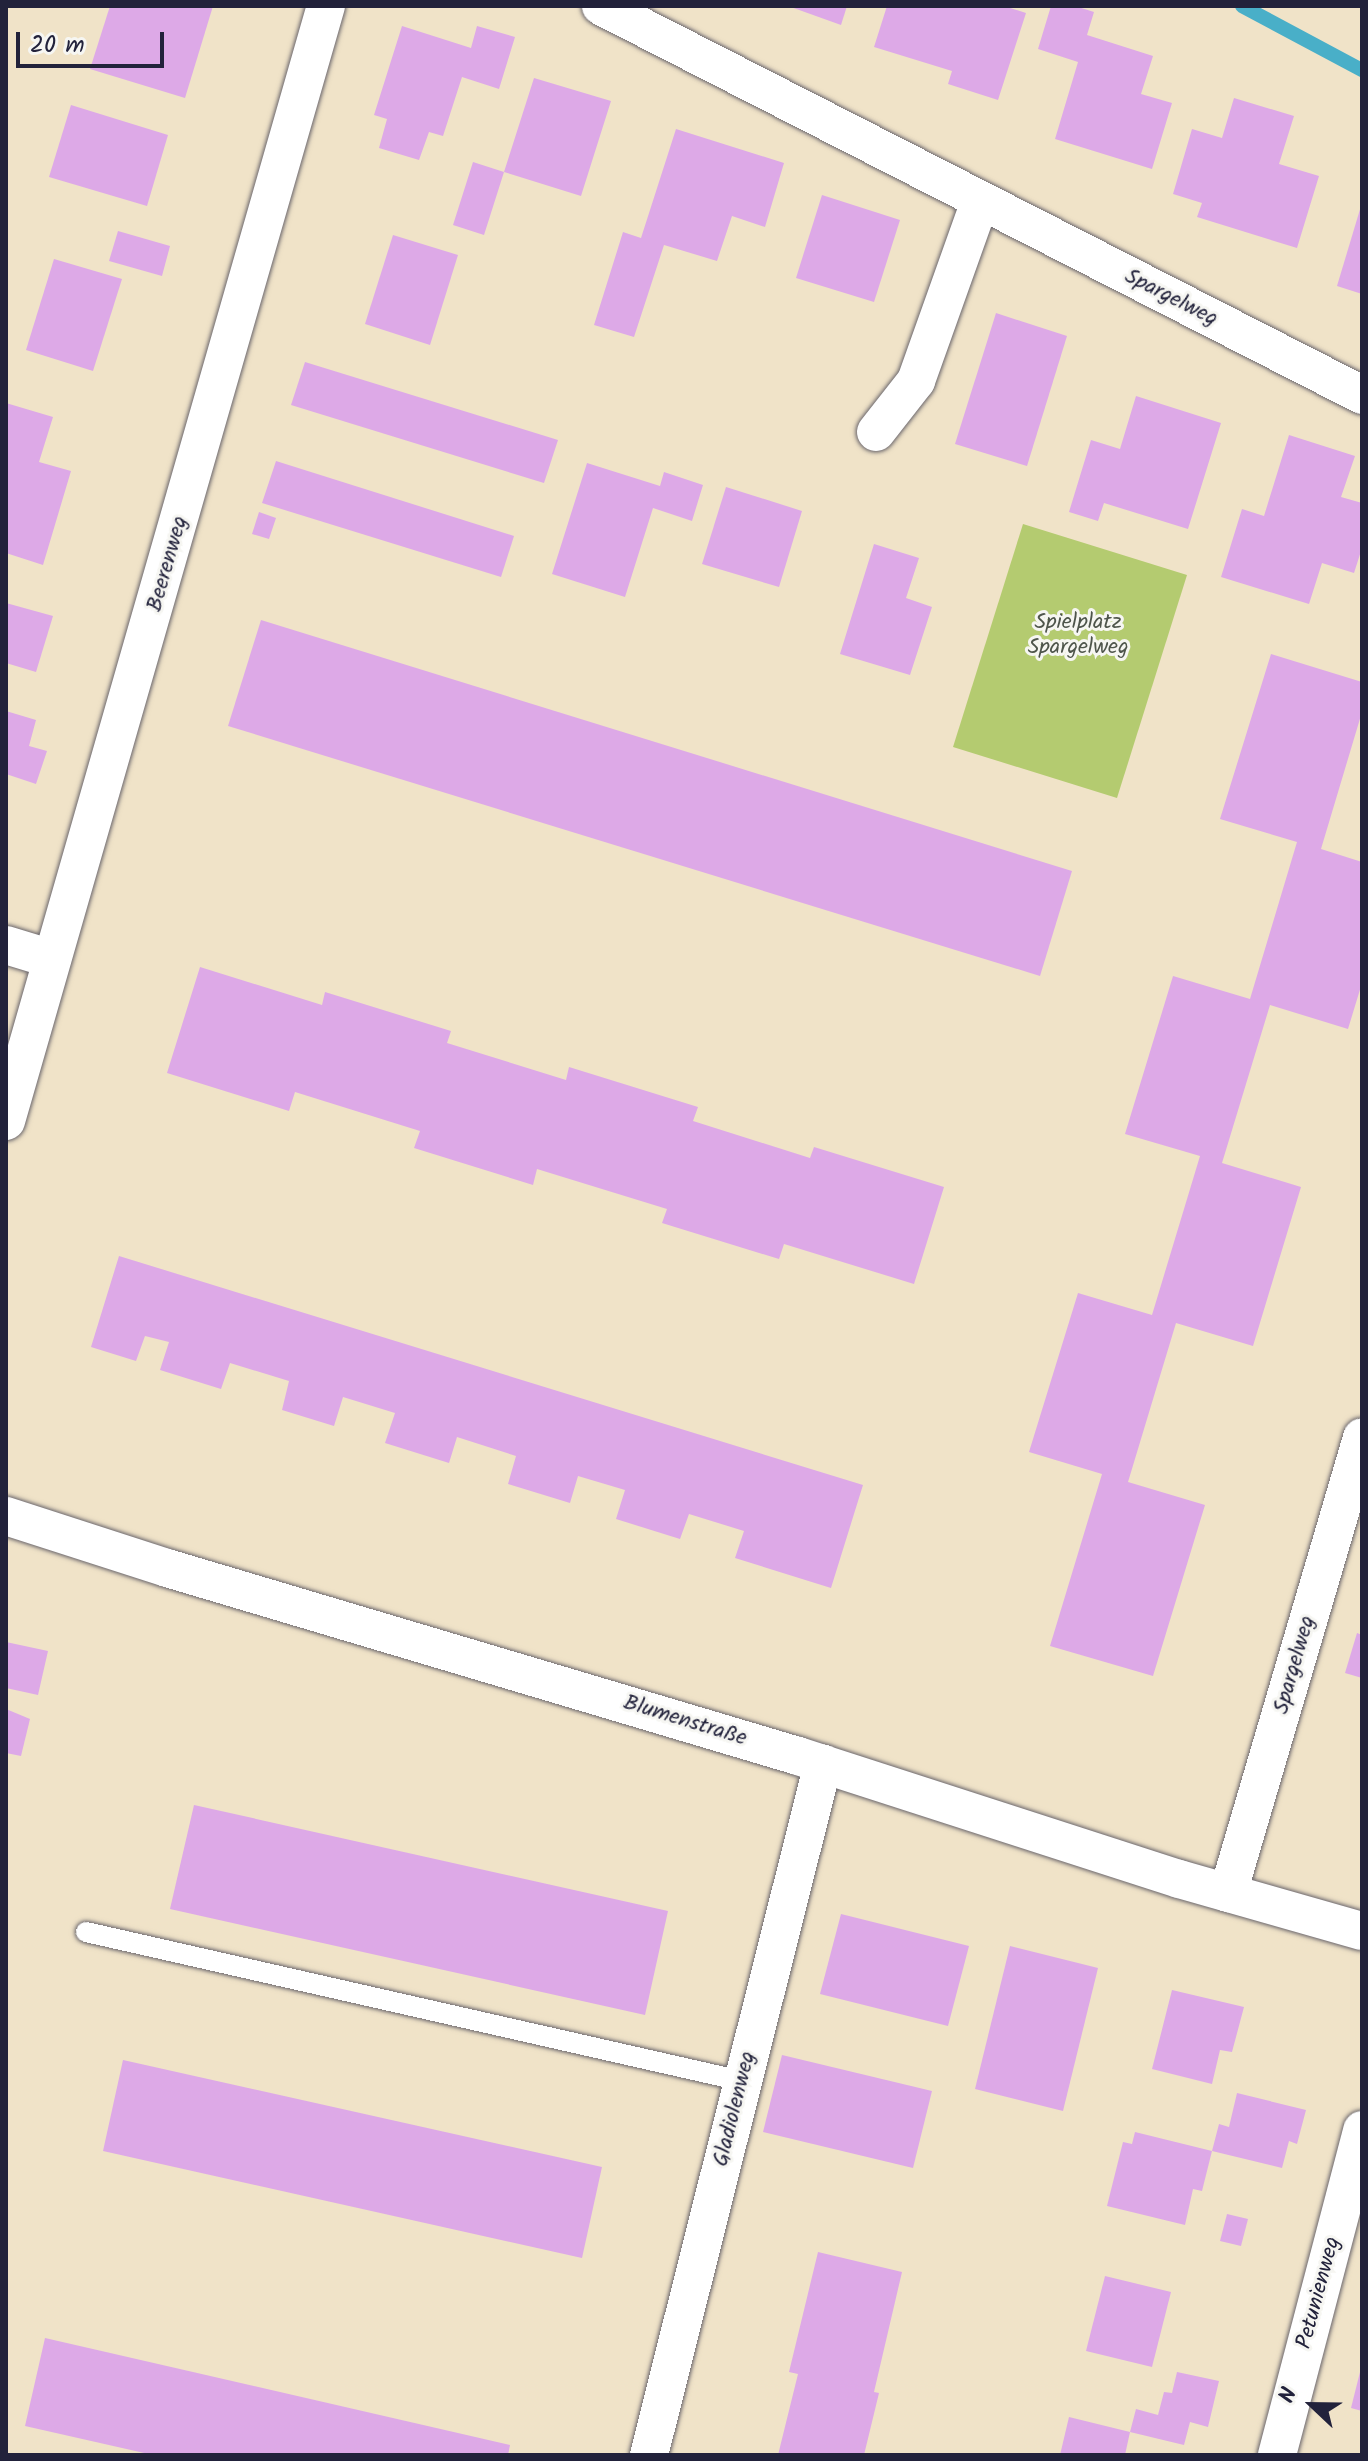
<!DOCTYPE html>
<html>
<head>
<meta charset="utf-8">
<style>
	body { margin:0 }
	#map { position:relative; width:1368px; height:2461px; overflow:hidden; background:#f0e3c8; font-family:Kalam,sans-serif }
	div>[style] { position:absolute }
	.green>* { inset:0; background:#b4cb70 }
	.stream>* { height:14px; margin:-7px; padding:0 7px; transform-origin:7px; border-radius:7px; background:#49afc8 }
	.building>* { inset:0; background:#dda9e7 }
	.roads { filter:drop-shadow(0 0 2px #6a666c) drop-shadow(0 0 2px #6a666c) }
	.service>* { height:20px; margin:-10px; padding:0 10px; transform-origin:10px; border-radius:10px; background:#fff }
	.minor>* { height:38px; margin:-19px; padding:0 19px; transform-origin:19px; border-radius:19px; background:#fff }
	span { translate:-50% -50%; white-space:nowrap; text-align:center; line-height:1.15; -webkit-text-stroke:6px #f6f6f2; paint-order:stroke }
	.street-label { font-size:22px; color:#22223b }
	.park-label { font-size:22px; color:#4e554b }
	.frame { position:absolute; inset:0; border:8px solid #22223b; pointer-events:none }
	.north { position:absolute; left:1272px; top:2365px; width:80px; height:80px; -webkit-text-stroke:6px #f6f6f2; paint-order:stroke; rotate:292deg; font-size:22px; font-weight:700; line-height:32px; text-align:center; color:#22223b }
	.north::after { content:''; display:block; margin:auto; width:28px; height:36px; background:#22223b; clip-path:polygon(50% 0,100% 100%,50% 72%,0 100%) }
	.scale { position:absolute; left:16px; top:32px; width:148px; height:36px; box-sizing:border-box; border:4px solid #22223b; border-top:0; padding-left:10px; font-size:24px; line-height:28px; white-space:nowrap; color:#22223b; -webkit-text-stroke:6px #f6f6f2; paint-order:stroke }
</style>
</head>
<body>
<div id="map">
	<div class="green">
		<div style="clip-path:polygon(1023px 524px,1187px 575px,1117px 798px,953px 747px)"></div>
	</div>
	<div class="stream">
		<div style="left:1242px;top:6px;width:136px;rotate:28.1deg"></div>
	</div>
	<div class="building">
		<div style="clip-path:polygon(110px 6px,213px 6px,185px 98px,90px 69px)"></div>
		<div style="clip-path:polygon(788px 6px,847px 6px,841px 25px)"></div>
		<div style="clip-path:polygon(887px 6px,1004px 6px,1026px 13px,998px 100px,948px 84px,952px 71px,874px 47px)"></div>
		<div style="clip-path:polygon(1051px 6px,1075px 6px,1094px 12px,1087px 35px,1153px 56px,1141px 94px,1172px 103px,1152px 169px,1055px 139px,1078px 62px,1038px 49px)"></div>
		<div style="clip-path:polygon(402px 26px,471px 48px,477px 26px,515px 37px,499px 89px,462px 77px,443px 136px,429px 132px,419px 160px,379px 148px,387px 119px,374px 115px)"></div>
		<div style="clip-path:polygon(534px 78px,611px 101px,581px 196px,504px 172px,484px 235px,453px 225px,473px 162px,504px 172px)"></div>
		<div style="clip-path:polygon(1234px 98px,1294px 116px,1279px 164px,1319px 176px,1297px 248px,1197px 217px,1202px 203px,1173px 194px,1192px 129px,1222px 138px)"></div>
		<div style="clip-path:polygon(71px 105px,168px 135px,147px 206px,49px 177px)"></div>
		<div style="clip-path:polygon(676px 129px,784px 163px,765px 227px,732px 216px,717px 261px,664px 245px,634px 337px,594px 325px,623px 232px,641px 238px)"></div>
		<div style="clip-path:polygon(822px 195px,900px 220px,874px 302px,796px 278px)"></div>
		<div style="clip-path:polygon(1361px 206px,1362px 206px,1362px 294px,1337px 286px)"></div>
		<div style="clip-path:polygon(118px 231px,170px 246px,162px 276px,109px 261px)"></div>
		<div style="clip-path:polygon(393px 235px,458px 255px,430px 345px,365px 324px)"></div>
		<div style="clip-path:polygon(54px 259px,122px 279px,93px 371px,26px 350px)"></div>
		<div style="clip-path:polygon(996px 313px,1067px 336px,1027px 466px,955px 444px)"></div>
		<div style="clip-path:polygon(305px 362px,558px 440px,544px 483px,291px 405px)"></div>
		<div style="clip-path:polygon(1136px 396px,1221px 423px,1188px 529px,1104px 503px,1098px 521px,1069px 512px,1091px 440px,1120px 449px)"></div>
		<div style="clip-path:polygon(6px 403px,53px 417px,39px 462px,71px 471px,43px 565px,6px 553px)"></div>
		<div style="clip-path:polygon(1289px 435px,1355px 456px,1341px 497px,1362px 503px,1362px 548px,1354px 573px,1322px 563px,1309px 604px,1221px 577px,1242px 509px,1264px 516px)"></div>
		<div style="clip-path:polygon(276px 461px,514px 536px,501px 577px,262px 503px)"></div>
		<div style="clip-path:polygon(587px 463px,660px 486px,664px 472px,703px 485px,692px 521px,653px 508px,625px 597px,552px 574px)"></div>
		<div style="clip-path:polygon(726px 487px,802px 511px,779px 587px,702px 564px)"></div>
		<div style="clip-path:polygon(259px 512px,276px 518px,269px 539px,252px 534px)"></div>
		<div style="clip-path:polygon(874px 544px,919px 558px,906px 598px,932px 607px,910px 675px,840px 654px)"></div>
		<div style="clip-path:polygon(6px 603px,53px 616px,36px 672px,6px 663px)"></div>
		<div style="clip-path:polygon(261px 620px,1072px 871px,1040px 976px,228px 726px)"></div>
		<div style="clip-path:polygon(1271px 654px,1362px 682px,1362px 712px,1321px 849px,1362px 862px,1362px 983px,1348px 1029px,1270px 1005px,1222px 1163px,1301px 1187px,1253px 1346px,1176px 1323px,1128px 1482px,1205px 1505px,1153px 1676px,1050px 1646px,1102px 1474px,1029px 1452px,1078px 1293px,1152px 1315px,1200px 1156px,1125px 1134px,1173px 976px,1250px 999px,1297px 842px,1220px 819px)"></div>
		<div style="clip-path:polygon(6px 711px,36px 720px,29px 746px,47px 751px,36px 784px,6px 774px)"></div>
		<div style="clip-path:polygon(200px 967px,322px 1005px,325px 992px,451px 1031px,447px 1043px,566px 1080px,569px 1067px,698px 1107px,693px 1121px,810px 1158px,814px 1147px,944px 1187px,914px 1284px,784px 1244px,779px 1259px,662px 1223px,667px 1209px,537px 1169px,533px 1185px,414px 1148px,420px 1131px,295px 1092px,289px 1111px,167px 1073px)"></div>
		<div style="clip-path:polygon(119px 1256px,863px 1485px,831px 1588px,735px 1558px,744px 1531px,689px 1514px,680px 1539px,616px 1519px,625px 1490px,578px 1476px,570px 1503px,508px 1484px,516px 1456px,457px 1437px,449px 1463px,385px 1443px,395px 1413px,343px 1397px,334px 1426px,282px 1410px,289px 1381px,230px 1363px,221px 1389px,160px 1370px,169px 1342px,145px 1336px,136px 1361px,91px 1347px)"></div>
		<div style="clip-path:polygon(1357px 1633px,1362px 1635px,1362px 1678px,1345px 1673px)"></div>
		<div style="clip-path:polygon(6px 1642px,48px 1651px,38px 1695px,6px 1688px)"></div>
		<div style="clip-path:polygon(6px 1709px,30px 1719px,21px 1756px,6px 1753px)"></div>
		<div style="clip-path:polygon(194px 1805px,668px 1911px,645px 2015px,170px 1909px)"></div>
		<div style="clip-path:polygon(841px 1914px,969px 1946px,948px 2026px,820px 1994px)"></div>
		<div style="clip-path:polygon(1010px 1946px,1098px 1968px,1063px 2111px,975px 2089px)"></div>
		<div style="clip-path:polygon(1172px 1990px,1244px 2007px,1232px 2052px,1220px 2050px,1212px 2084px,1152px 2069px)"></div>
		<div style="clip-path:polygon(782px 2055px,932px 2091px,913px 2168px,763px 2132px)"></div>
		<div style="clip-path:polygon(123px 2060px,602px 2167px,582px 2258px,103px 2151px)"></div>
		<div style="clip-path:polygon(1237px 2093px,1306px 2110px,1297px 2144px,1289px 2141px,1282px 2168px,1212px 2151px,1219px 2124px,1229px 2127px)"></div>
		<div style="clip-path:polygon(1135px 2132px,1212px 2151px,1202px 2191px,1193px 2189px,1185px 2225px,1107px 2206px,1123px 2142px,1132px 2144px)"></div>
		<div style="clip-path:polygon(1227px 2214px,1248px 2219px,1241px 2246px,1220px 2241px)"></div>
		<div style="clip-path:polygon(818px 2252px,902px 2272px,874px 2392px,879px 2393px,864px 2455px,778px 2455px,798px 2374px,789px 2372px)"></div>
		<div style="clip-path:polygon(1105px 2276px,1171px 2292px,1152px 2367px,1086px 2351px)"></div>
		<div style="clip-path:polygon(45px 2338px,510px 2445px,508px 2455px,153px 2455px,25px 2426px)"></div>
		<div style="clip-path:polygon(1361px 2368px,1362px 2368px,1362px 2411px,1351px 2408px)"></div>
		<div style="clip-path:polygon(1177px 2372px,1219px 2381px,1208px 2427px,1190px 2422px,1184px 2445px,1130px 2432px,1136px 2409px,1158px 2415px,1164px 2392px,1172px 2393px)"></div>
		<div style="clip-path:polygon(1069px 2417px,1130px 2432px,1125px 2455px,1060px 2455px)"></div>
	</div>
	<div class="roads">
		<div class="service">
			<div style="left:86px;top:1932px;width:673px;rotate:12.8deg"></div>
		</div>
		<div class="minor">
			<div style="left:601px;top:6px;width:855px;rotate:27.07deg"></div>
			<div style="left:876px;top:432px;width:65px;rotate:-51.9deg"></div>
			<div style="left:916px;top:381px;width:191px;rotate:-70.4deg"></div>
			<div style="left:6px;top:945px;width:48px;rotate:16.9deg"></div>
			<div style="left:6px;top:1121px;width:1160px;rotate:-73.99deg"></div>
			<div style="left:6px;top:1516px;width:169px;rotate:17.9deg"></div>
			<div style="left:167px;top:1568px;width:658px;rotate:16.59deg"></div>
			<div style="left:798px;top:1756px;width:400px;rotate:17.9deg"></div>
			<div style="left:1179px;top:1879px;width:190px;rotate:15.9deg"></div>
			<div style="left:1228px;top:1893px;width:475px;rotate:-73.6deg"></div>
			<div style="left:649px;top:2455px;width:713px;rotate:-75.87deg"></div>
			<div style="left:1277px;top:2455px;width:336px;rotate:-75.3deg"></div>
		</div>
	</div>
	<div class="street-label">
		<span style="left:1171px;top:298px;rotate:27deg">Spargelweg</span>
		<span style="left:168px;top:564px;rotate:-74deg">Beerenweg</span>
		<span style="left:1295px;top:1665px;rotate:-74deg">Spargelweg</span>
		<span style="left:685px;top:1721px;rotate:17deg">Blumenstraße</span>
		<span style="left:735px;top:2109px;rotate:-76deg">Gladiolenweg</span>
		<span style="left:1319px;top:2293px;rotate:-75deg">Petunienweg</span>
	</div>
	<div class="park-label">
		<span style="left:1078px;top:635px">Spielplatz<br>Spargelweg</span>
	</div>
	<div class="frame"></div>
	<div class="north">N</div>
	<div class="scale">20 m</div>
</div>
</body>
</html>
